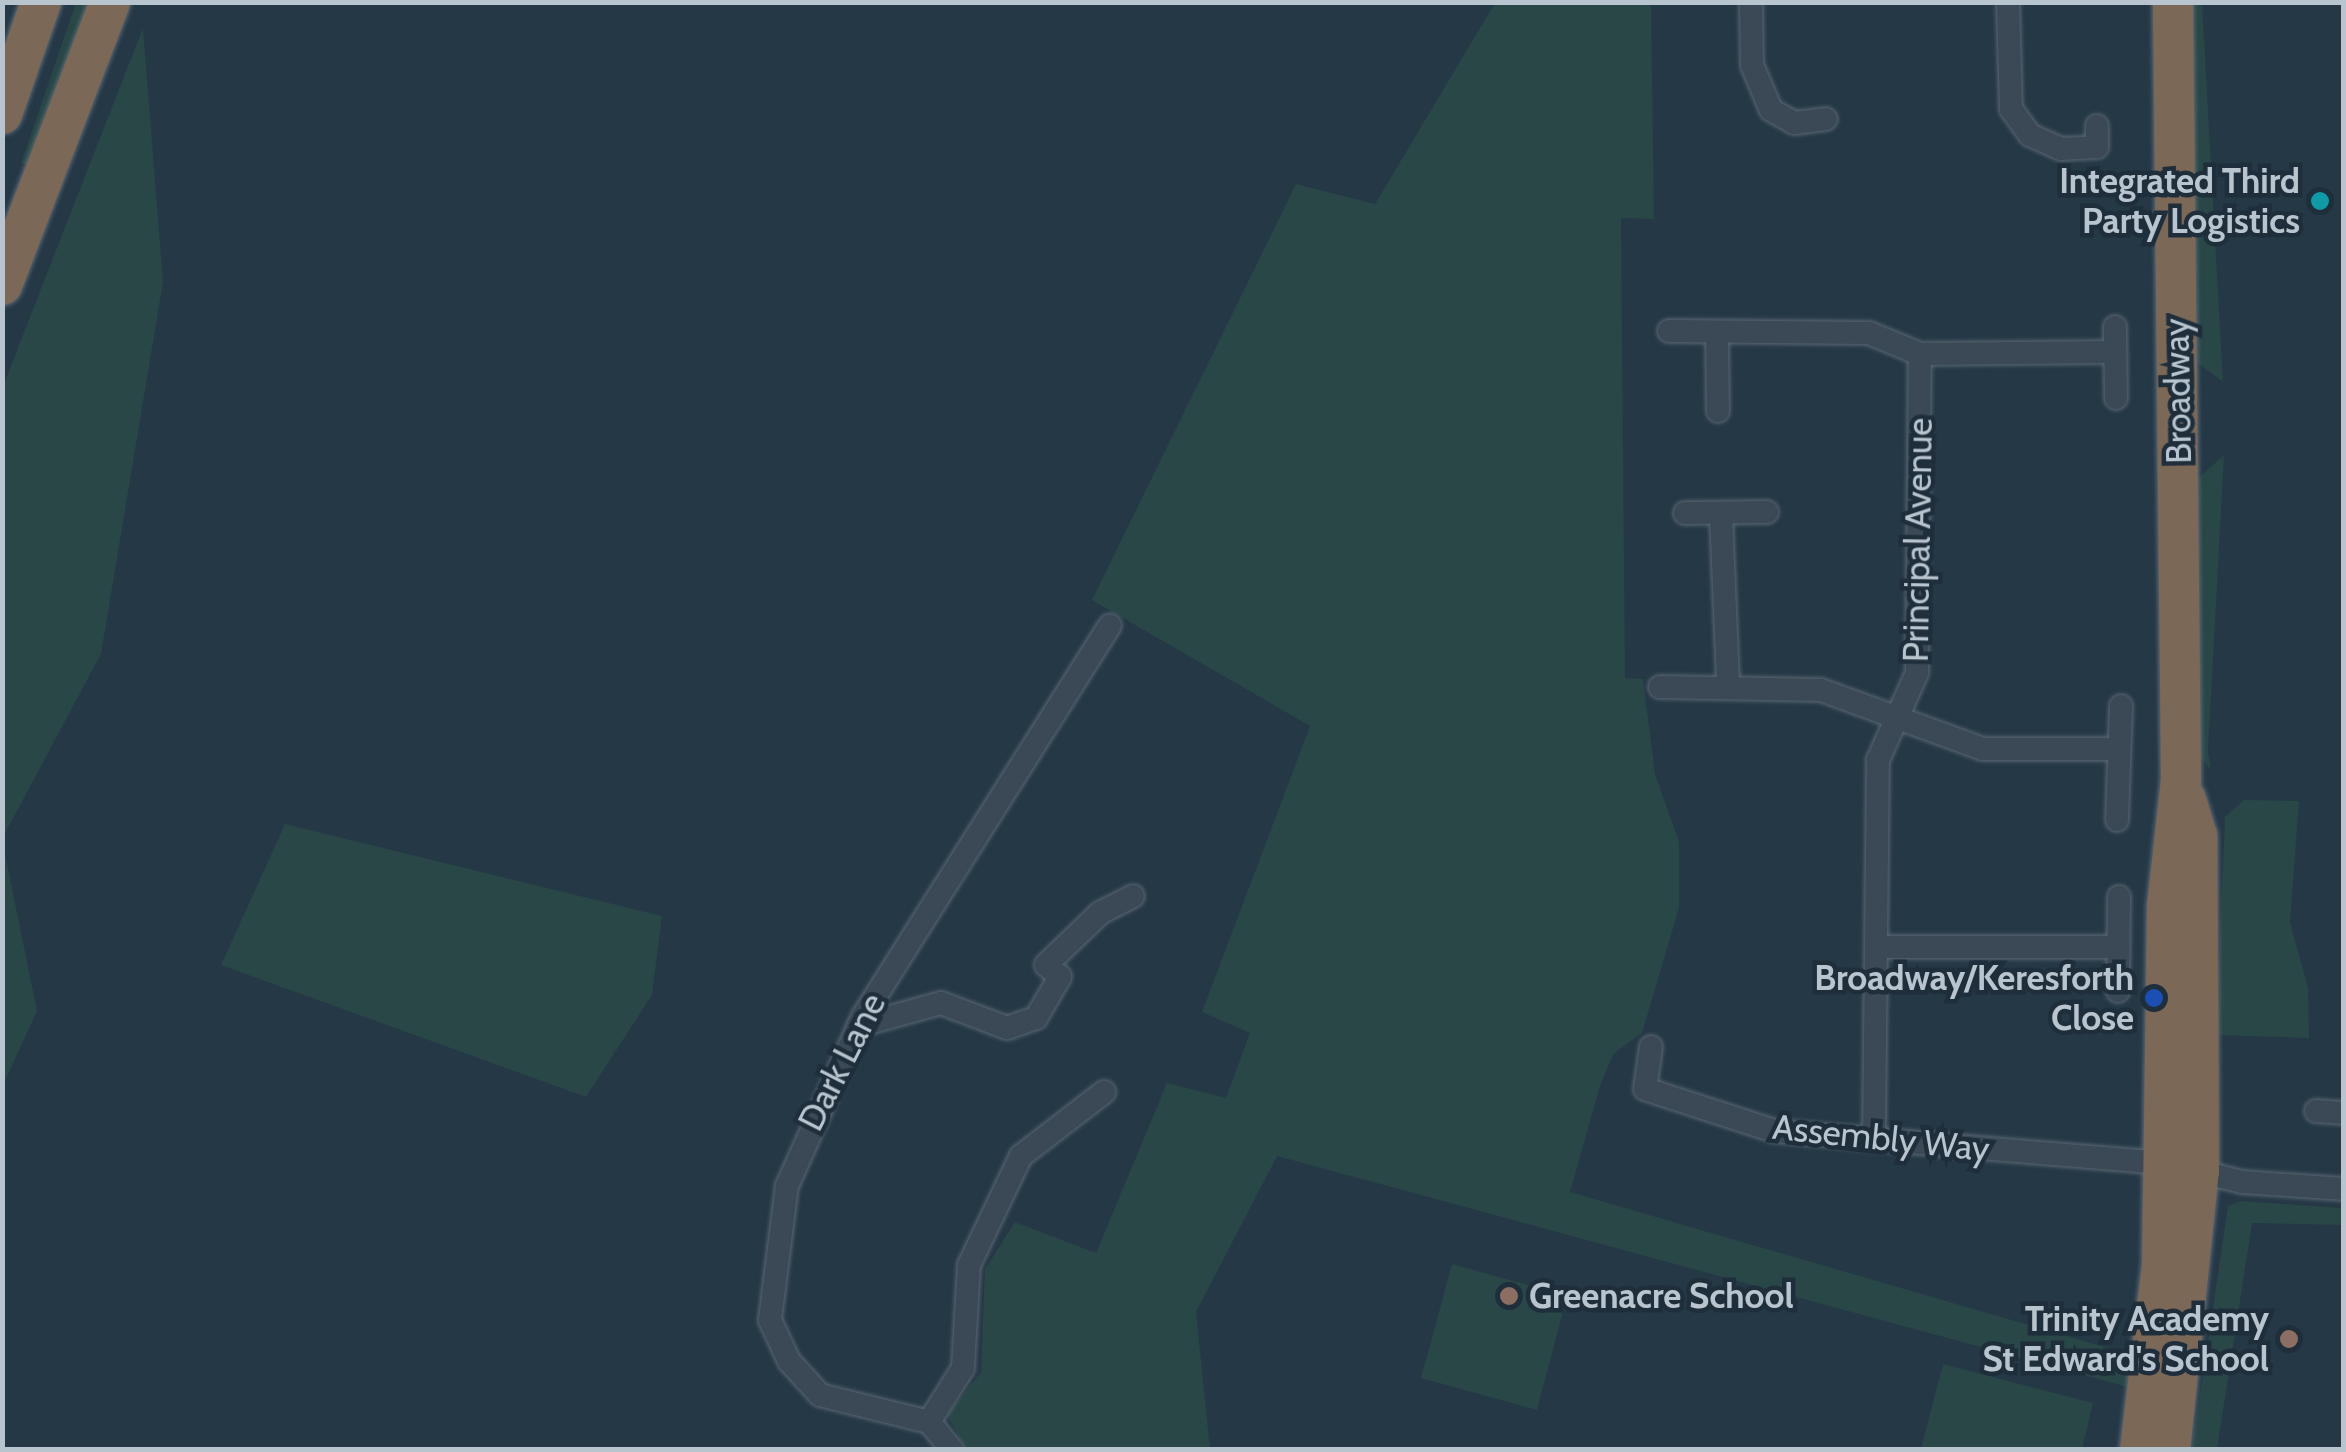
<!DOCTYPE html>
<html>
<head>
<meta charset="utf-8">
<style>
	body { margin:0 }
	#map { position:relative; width:2346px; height:1452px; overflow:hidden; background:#253846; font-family:Cabin,sans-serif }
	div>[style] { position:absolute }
	.green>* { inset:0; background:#284746 }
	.roads { filter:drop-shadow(0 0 2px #596772) drop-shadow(0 0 2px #596772) }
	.street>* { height:22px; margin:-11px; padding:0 11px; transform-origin:11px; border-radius:11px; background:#3a4955 }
	.highway>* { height:40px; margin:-20px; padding:0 20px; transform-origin:20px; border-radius:20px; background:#7c6857 }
	.dots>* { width:28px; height:28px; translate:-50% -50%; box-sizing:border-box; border:5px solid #1f2e3b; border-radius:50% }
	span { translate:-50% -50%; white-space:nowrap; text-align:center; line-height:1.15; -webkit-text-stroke:9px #1f2e3b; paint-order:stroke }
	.poi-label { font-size:35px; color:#b8c4ce; font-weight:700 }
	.right { translate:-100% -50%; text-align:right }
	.left { translate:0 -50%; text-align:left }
	.street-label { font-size:35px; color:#b8c4ce }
	.frame { position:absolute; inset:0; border:5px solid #b8c4ce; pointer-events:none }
</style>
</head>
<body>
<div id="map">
	<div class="green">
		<div style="clip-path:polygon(76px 3px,96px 3px,33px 166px,21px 163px)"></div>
		<div style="clip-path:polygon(1495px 3px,1651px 3px,1654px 219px,1621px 218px,1625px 678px,1643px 679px,1655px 774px,1679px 842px,1679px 908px,1642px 1033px,1613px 1054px,1600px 1086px,1570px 1192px,2132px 1355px,2128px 1387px,1277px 1156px,1196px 1312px,1210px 1449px,966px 1449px,947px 1415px,981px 1372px,985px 1269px,1015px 1222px,1096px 1253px,1167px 1083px,1226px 1098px,1250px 1033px,1202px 1012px,1310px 726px,1092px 600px,1296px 184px,1375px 204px)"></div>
		<div style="clip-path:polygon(2184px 3px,2202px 3px,2223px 382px,2196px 362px)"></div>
		<div style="clip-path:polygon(143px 28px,163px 282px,101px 654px,3px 837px,3px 386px)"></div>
		<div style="clip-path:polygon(2224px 455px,2208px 751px,2211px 770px,2200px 757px,2192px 484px)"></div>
		<div style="clip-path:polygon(2244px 800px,2299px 801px,2290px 922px,2308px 988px,2309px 1038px,2216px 1035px,2225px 817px)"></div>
		<div style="clip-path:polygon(285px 824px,662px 916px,652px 995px,586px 1097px,221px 965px)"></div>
		<div style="clip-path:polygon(2px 839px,37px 1011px,3px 1085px,2px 1084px)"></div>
		<div style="clip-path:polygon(2241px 1201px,2343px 1208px,2343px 1225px,2252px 1223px,2217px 1449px,2192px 1449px,2228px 1206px)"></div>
		<div style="clip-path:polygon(1452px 1264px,1567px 1296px,1537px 1410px,1421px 1378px)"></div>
		<div style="clip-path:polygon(1943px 1364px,2093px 1403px,2082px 1449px,1921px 1449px)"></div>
	</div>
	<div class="roads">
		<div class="street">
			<div style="left:1751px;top:2px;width:63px;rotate:89.1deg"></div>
			<div style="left:1752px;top:65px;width:49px;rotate:67.1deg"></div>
			<div style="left:1771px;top:110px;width:26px;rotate:29deg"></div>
			<div style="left:1794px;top:123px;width:32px;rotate:-7deg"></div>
			<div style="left:2008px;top:2px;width:107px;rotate:88.4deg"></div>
			<div style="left:2011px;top:109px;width:32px;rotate:54deg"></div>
			<div style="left:2030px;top:135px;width:34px;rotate:24deg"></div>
			<div style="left:2061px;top:149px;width:36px;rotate:-3deg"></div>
			<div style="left:2097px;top:147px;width:21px;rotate:-90deg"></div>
			<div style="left:2115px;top:327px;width:71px;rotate:89.2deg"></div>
			<div style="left:1669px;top:331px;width:200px;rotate:0.6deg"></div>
			<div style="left:1869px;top:333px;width:55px;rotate:22.4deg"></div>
			<div style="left:1920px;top:354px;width:190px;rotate:-0.6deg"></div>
			<div style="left:1717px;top:332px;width:79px;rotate:89.3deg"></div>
			<div style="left:1685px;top:513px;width:82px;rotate:-0.7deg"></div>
			<div style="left:1721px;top:515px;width:168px;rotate:87.6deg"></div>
			<div style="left:1660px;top:687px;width:161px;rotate:1.1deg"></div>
			<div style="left:1821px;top:690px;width:172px;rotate:20deg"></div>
			<div style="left:1983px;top:749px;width:133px"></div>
			<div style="left:2117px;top:820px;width:114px;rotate:-88deg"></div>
			<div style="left:1880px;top:947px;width:237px"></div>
			<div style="left:2118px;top:991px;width:94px;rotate:-89.4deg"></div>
			<div style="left:858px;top:1026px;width:86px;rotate:-15.5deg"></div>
			<div style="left:941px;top:1003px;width:71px;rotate:20.7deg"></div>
			<div style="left:1007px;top:1028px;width:31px;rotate:-19deg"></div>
			<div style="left:1036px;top:1018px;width:48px;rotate:-59.7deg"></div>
			<div style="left:1060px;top:977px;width:18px;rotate:-139deg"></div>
			<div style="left:1046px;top:965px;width:75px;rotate:-43.9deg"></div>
			<div style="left:1100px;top:913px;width:37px;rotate:-27deg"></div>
			<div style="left:1651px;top:1047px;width:42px;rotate:98.1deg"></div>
			<div style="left:1645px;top:1089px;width:136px;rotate:18deg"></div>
			<div style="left:1774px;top:1131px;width:393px;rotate:4.7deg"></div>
			<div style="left:2166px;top:1163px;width:78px;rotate:14deg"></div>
			<div style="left:2242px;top:1182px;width:102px;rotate:3.9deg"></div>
			<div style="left:2316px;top:1111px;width:28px;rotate:4deg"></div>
			<div style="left:1874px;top:1137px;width:377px;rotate:-89.4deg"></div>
			<div style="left:1878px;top:760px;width:95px;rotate:-65.9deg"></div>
			<div style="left:1917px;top:673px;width:319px;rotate:-89.5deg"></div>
			<div style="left:929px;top:1422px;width:64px;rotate:-57.8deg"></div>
			<div style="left:963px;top:1368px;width:103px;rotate:-86.7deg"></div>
			<div style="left:969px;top:1265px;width:121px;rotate:-64.5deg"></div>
			<div style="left:1021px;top:1156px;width:105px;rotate:-37.6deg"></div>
			<div style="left:952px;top:1450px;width:36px;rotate:-129deg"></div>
			<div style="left:929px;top:1422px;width:112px;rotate:-166.1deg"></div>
			<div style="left:820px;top:1395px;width:46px;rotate:-132.4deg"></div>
			<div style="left:789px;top:1361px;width:45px;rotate:-114.9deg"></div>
			<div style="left:770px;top:1320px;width:135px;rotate:-82.8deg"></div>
			<div style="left:787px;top:1186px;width:186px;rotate:-65.9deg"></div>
			<div style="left:863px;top:1016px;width:462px;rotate:-57.7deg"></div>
		</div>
		<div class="highway">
			<div style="left:2px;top:114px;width:119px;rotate:-70.8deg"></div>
			<div style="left:2px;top:285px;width:303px;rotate:-69.1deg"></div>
			<div style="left:2140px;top:1450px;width:185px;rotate:-83.2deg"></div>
			<div style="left:2162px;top:1266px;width:359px;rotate:-89.2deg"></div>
			<div style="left:2167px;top:907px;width:128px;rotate:-83.7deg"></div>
			<div style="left:2181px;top:780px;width:778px;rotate:-90.59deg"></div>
			<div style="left:2170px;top:1450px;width:281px;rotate:-84.1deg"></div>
			<div style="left:2199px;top:1171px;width:335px;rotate:-90.3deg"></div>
			<div style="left:2197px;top:836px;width:39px;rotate:-107deg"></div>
		</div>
	</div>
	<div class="dots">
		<div style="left:2320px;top:201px;background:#0f9aa8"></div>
		<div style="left:2154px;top:998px;background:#1a4fb4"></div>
		<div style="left:1509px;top:1296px;background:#8d6e63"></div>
		<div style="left:2289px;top:1339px;background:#8d6e63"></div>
	</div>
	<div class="poi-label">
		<span class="right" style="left:2300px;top:201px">Integrated Third<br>Party Logistics</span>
		<span class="right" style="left:2134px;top:998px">Broadway/Keresforth<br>Close</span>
		<span class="left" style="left:1529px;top:1296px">Greenacre School</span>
		<span class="right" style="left:2269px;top:1339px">Trinity Academy<br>St Edward's School</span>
	</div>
	<div class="street-label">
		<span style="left:2178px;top:391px;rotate:-91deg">Broadway</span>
		<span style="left:1918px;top:540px;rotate:-89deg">Principal Avenue</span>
		<span style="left:842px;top:1062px;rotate:-63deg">Dark Lane</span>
		<span style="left:1881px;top:1138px;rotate:6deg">Assembly Way</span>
	</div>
	<div class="frame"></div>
</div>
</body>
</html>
